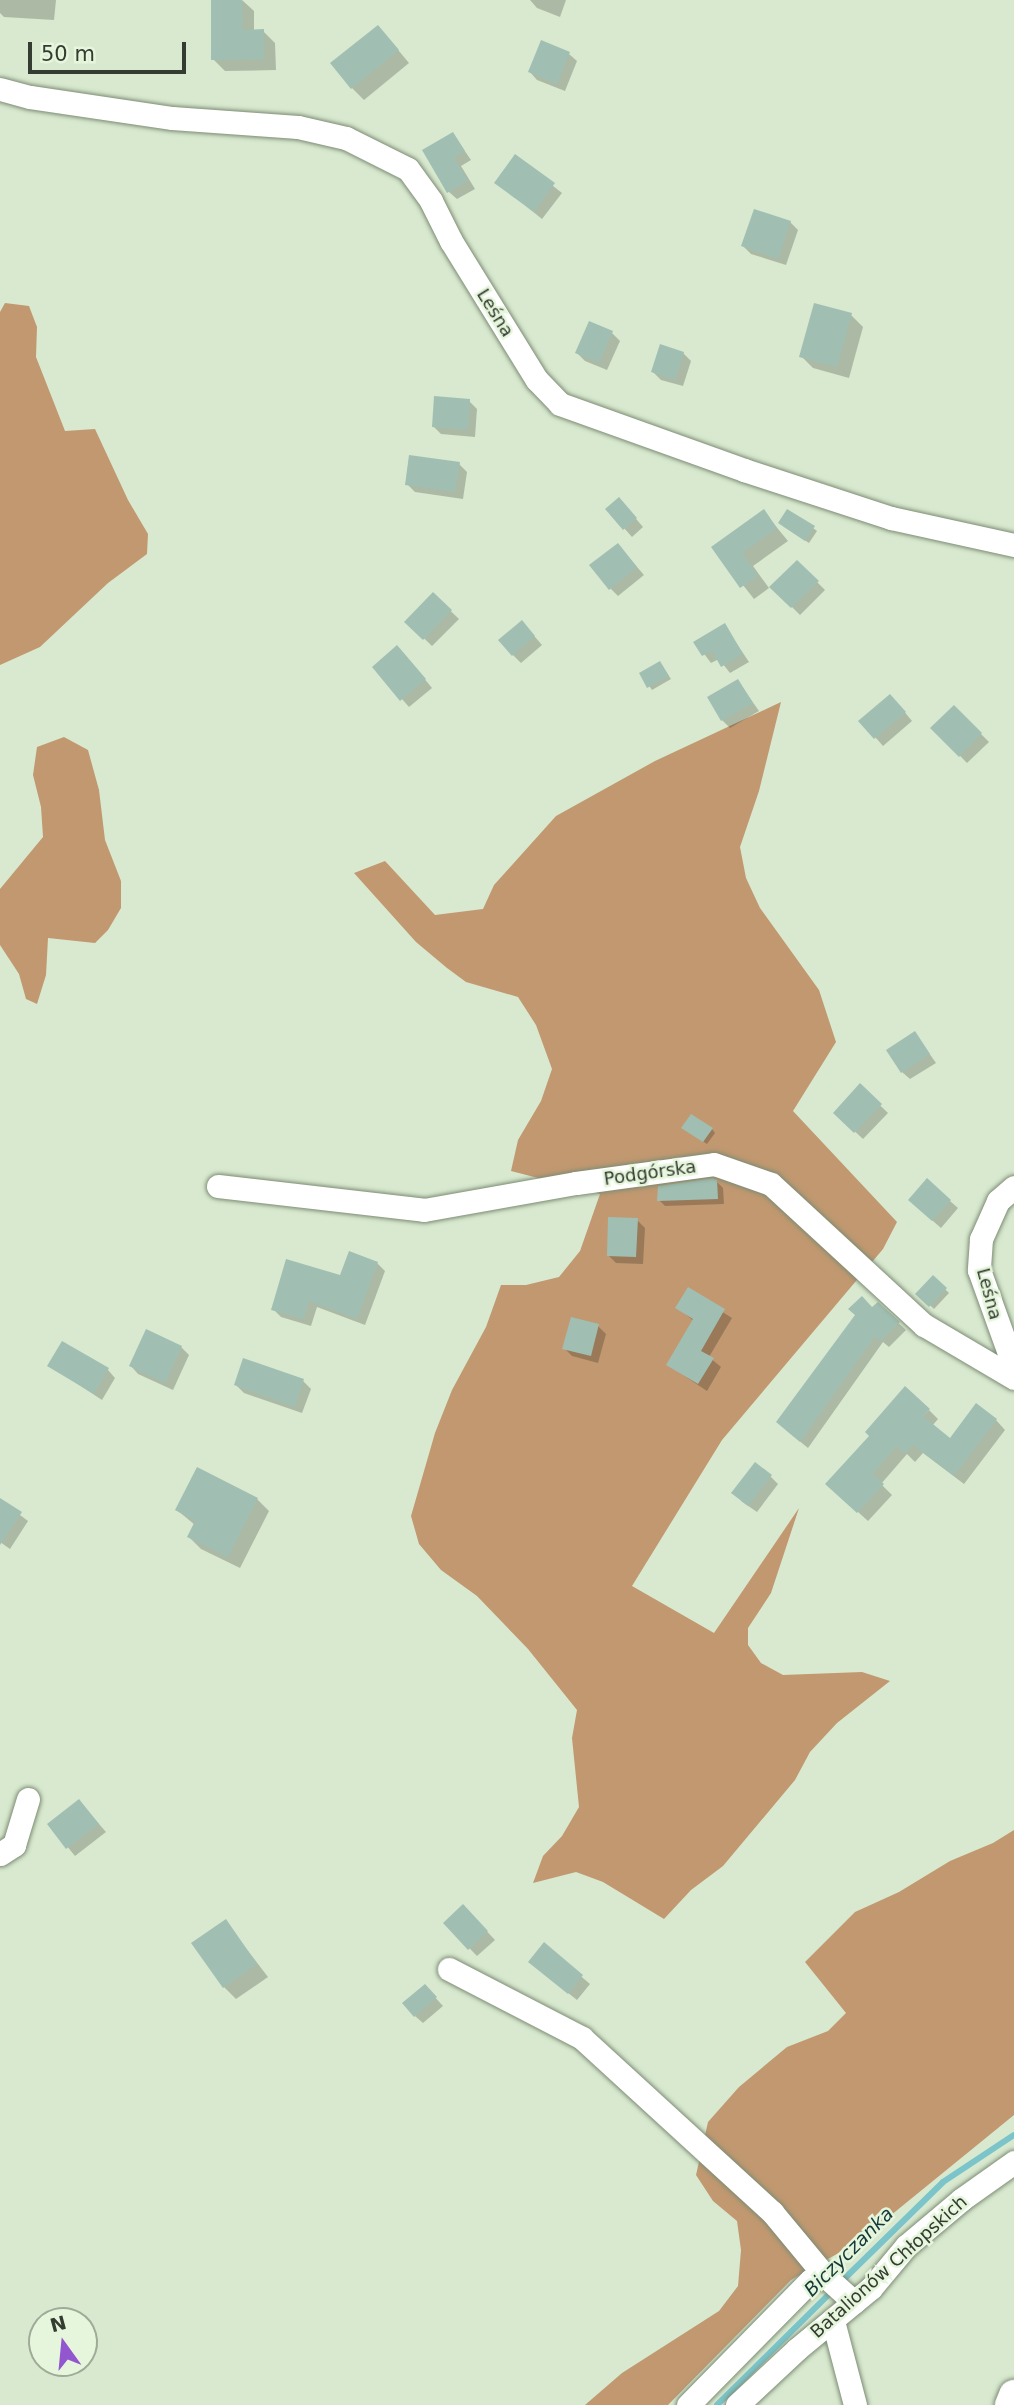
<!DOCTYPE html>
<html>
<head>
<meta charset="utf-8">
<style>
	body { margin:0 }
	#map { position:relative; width:1014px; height:2405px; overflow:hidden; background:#d8e9cf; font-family:"DejaVu Sans",sans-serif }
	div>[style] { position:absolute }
	.forest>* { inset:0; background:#c19870 }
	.shadow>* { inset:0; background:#0003 }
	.stream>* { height:6px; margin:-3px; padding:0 3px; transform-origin:3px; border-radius:3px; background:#7bc4ca }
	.building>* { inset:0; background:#a0bfb2 }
	.roads { filter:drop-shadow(0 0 2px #7d8c75) drop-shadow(0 0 2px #7d8c75) }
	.minor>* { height:23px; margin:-11.5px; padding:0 11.5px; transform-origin:11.5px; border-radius:11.5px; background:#fff }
	.major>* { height:30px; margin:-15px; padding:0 15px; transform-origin:15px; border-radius:15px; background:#fff }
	span { translate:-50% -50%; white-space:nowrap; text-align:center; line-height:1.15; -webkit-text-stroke:5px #e6f6dc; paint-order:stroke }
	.street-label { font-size:18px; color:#343b31 }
	.water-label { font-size:19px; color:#14383a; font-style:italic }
	.north { position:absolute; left:28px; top:2307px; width:70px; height:70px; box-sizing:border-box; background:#e6f6dc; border:2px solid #9fab98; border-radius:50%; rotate:345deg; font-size:19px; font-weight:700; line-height:28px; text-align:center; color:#343b31 }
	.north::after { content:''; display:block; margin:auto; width:24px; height:32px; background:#9257ce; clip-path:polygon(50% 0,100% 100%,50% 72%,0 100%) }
	.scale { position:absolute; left:28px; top:42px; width:158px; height:32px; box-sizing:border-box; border:4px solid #343b31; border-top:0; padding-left:9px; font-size:21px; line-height:24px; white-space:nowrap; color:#343b31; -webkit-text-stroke:5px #e6f6dc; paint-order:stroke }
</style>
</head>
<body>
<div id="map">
	<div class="forest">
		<div style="clip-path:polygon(5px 303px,29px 306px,37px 327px,36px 357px,65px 431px,95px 429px,128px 500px,148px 534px,147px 554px,108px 583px,40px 647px,0 665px,0 312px)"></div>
		<div style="clip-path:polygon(781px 702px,759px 791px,740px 847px,746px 878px,760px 908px,819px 990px,836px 1042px,793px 1111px,897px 1222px,883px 1249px,722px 1440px,632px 1586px,714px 1633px,799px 1508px,771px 1593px,748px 1628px,748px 1645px,761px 1663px,783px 1675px,862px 1672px,890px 1681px,837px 1723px,810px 1752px,795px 1780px,723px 1866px,691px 1890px,664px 1919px,603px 1882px,576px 1872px,533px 1883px,543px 1856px,562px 1836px,579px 1807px,572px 1738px,577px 1710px,528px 1649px,477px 1596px,441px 1570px,419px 1544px,411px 1516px,435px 1433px,452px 1390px,486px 1327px,501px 1285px,526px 1285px,559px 1277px,580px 1251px,600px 1194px,511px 1171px,518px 1140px,541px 1101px,552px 1069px,536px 1025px,518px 997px,466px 982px,447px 968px,416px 942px,354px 873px,385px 861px,435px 915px,483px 909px,494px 885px,556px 816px,655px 761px)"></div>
		<div style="clip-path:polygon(64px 737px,88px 750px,99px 790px,105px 840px,121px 881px,121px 908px,108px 930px,95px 943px,48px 938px,46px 975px,37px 1004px,26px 999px,19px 974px,0 945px,0 889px,43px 837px,41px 807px,33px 775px,37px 747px)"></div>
		<div style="clip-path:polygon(1014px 1830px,1014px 2115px,858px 2242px,791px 2280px,668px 2405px,585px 2405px,622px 2373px,719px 2311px,738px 2286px,741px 2250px,737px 2221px,713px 2201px,696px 2175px,708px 2122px,739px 2087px,787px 2047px,828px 2031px,846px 2013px,805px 1962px,855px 1912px,899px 1892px,950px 1861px,993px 1843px)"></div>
	</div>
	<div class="shadow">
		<div style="clip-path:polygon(0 0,56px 0,54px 20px,4px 17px,0 13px)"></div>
		<div style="clip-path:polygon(212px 0,242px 0,254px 11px,254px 31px,263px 31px,275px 43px,276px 70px,225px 71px,213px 59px)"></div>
		<div style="clip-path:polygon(530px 0,566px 0,560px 17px,537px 8px)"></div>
		<div style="clip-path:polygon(389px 39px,409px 63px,364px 100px,352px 88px)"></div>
		<div style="clip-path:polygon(569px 54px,577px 61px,565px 91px,537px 80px,530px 72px)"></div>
		<div style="clip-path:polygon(453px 134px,471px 160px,461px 166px,475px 189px,457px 199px,449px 192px)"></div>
		<div style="clip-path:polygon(515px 156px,562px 193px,542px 219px,496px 182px)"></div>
		<div style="clip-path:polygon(790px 222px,798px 230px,786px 265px,751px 254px,743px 246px)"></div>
		<div style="clip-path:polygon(851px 315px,863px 327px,849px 378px,813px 368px,801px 356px)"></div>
		<div style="clip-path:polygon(612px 333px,620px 341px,607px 370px,585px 361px,577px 353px)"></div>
		<div style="clip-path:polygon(683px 353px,691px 361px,683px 386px,661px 380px,653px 372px)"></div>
		<div style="clip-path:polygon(469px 401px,477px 409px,475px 437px,441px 434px,434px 427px)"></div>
		<div style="clip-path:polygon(459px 464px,467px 472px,463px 499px,415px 492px,407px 484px)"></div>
		<div style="clip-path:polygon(626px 507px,643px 527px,632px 537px,607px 509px)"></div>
		<div style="clip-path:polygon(764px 512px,788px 541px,753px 566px,769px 588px,754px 599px,713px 547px)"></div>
		<div style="clip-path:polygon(783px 526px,813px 528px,817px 531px,809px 543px)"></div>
		<div style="clip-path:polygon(625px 553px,644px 575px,618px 596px,610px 588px)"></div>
		<div style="clip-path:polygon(797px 562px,825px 590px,800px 615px,772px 587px)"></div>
		<div style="clip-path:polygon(433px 594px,459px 619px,432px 646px,407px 622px)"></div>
		<div style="clip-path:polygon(725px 626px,749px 662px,730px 673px,719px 659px,711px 663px,696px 643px)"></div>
		<div style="clip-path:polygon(529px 630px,542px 645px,521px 663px,513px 655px)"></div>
		<div style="clip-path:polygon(405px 655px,432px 688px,409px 707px,402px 699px)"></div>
		<div style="clip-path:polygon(660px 663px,671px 679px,652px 690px,641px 674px)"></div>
		<div style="clip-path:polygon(738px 681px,759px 711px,730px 728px,722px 720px)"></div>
		<div style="clip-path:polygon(898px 704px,912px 721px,883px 746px,861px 721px)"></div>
		<div style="clip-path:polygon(954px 707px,989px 742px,967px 763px,933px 728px)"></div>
		<div style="clip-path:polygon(915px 1033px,936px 1063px,910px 1079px,902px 1072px)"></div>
		<div style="clip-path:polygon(860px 1086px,888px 1113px,863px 1139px,835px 1113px)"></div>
		<div style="clip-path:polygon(712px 1129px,715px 1133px,707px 1144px,687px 1131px)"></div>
		<div style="clip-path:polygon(717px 1182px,723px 1188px,724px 1204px,665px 1206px,659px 1200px)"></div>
		<div style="clip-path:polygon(950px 1201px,958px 1208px,941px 1228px,918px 1208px)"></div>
		<div style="clip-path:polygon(637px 1220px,645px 1228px,643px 1264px,616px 1263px,608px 1255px)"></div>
		<div style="clip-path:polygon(377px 1263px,385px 1271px,365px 1325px,317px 1307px,311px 1326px,281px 1317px,273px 1309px)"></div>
		<div style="clip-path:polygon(933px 1278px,949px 1293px,934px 1309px,918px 1294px)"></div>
		<div style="clip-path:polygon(688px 1290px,732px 1318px,709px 1357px,721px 1367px,707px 1391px,668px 1365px,694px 1321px,678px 1308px)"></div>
		<div style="clip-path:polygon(878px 1304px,906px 1330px,889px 1347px,883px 1342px,808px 1448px,786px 1430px)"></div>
		<div style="clip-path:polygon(598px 1326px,606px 1334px,598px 1363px,572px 1356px,564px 1348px)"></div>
		<div style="clip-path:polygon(181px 1347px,189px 1355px,173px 1390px,138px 1374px,131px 1366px)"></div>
		<div style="clip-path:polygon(50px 1366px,108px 1370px,115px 1378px,102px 1400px)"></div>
		<div style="clip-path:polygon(303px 1381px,311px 1389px,302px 1413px,244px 1393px,236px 1385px)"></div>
		<div style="clip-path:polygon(929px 1410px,938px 1419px,932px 1426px,950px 1441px,996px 1420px,1005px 1430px,964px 1484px,923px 1453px,915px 1462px,907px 1454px,881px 1484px,892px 1495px,868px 1521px,837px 1493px)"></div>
		<div style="clip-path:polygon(770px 1476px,778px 1484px,757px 1512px,741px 1501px)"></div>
		<div style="clip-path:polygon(257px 1499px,269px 1511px,240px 1568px,201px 1549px,189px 1537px,195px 1525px,177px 1510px)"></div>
		<div style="clip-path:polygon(0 1500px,28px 1521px,10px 1549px,0 1542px)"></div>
		<div style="clip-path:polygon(79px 1801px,106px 1832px,75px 1856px,49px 1824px)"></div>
		<div style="clip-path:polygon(463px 1906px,495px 1940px,477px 1956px,445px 1923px)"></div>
		<div style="clip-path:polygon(225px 1921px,268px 1977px,236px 1999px,224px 1987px)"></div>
		<div style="clip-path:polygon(544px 1945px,590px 1984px,577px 2000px,538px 1969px)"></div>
		<div style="clip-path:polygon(432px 1994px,443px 2006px,423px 2023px,415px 2016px)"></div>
	</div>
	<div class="stream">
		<div style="left:840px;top:2283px;width:144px;rotate:-44.4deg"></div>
		<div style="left:943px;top:2182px;width:85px;rotate:-33.5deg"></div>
		<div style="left:717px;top:2405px;width:162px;rotate:-44.7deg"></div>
	</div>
	<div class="building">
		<div style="clip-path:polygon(211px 0,242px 0,243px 30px,264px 29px,264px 59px,211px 60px)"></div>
		<div style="clip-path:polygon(378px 25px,399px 50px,351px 89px,330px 63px)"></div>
		<div style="clip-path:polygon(541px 40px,570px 52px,557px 84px,528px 72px)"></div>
		<div style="clip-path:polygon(453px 132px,465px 151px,454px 157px,468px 181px,447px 193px,422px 150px)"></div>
		<div style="clip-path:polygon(515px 154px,555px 183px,534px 212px,494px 183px)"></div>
		<div style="clip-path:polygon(754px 209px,791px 221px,778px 259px,741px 246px)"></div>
		<div style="clip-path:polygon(814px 303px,852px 313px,837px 367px,799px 357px)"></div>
		<div style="clip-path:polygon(589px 321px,613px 331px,599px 363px,575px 353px)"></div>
		<div style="clip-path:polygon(660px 344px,684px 352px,675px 380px,651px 372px)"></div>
		<div style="clip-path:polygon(434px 396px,470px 399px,468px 430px,432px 427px)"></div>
		<div style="clip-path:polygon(409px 455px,460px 462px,455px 492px,405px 485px)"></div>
		<div style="clip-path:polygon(619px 497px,637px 518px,623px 530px,605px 509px)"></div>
		<div style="clip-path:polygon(764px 509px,777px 528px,742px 553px,758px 576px,740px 588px,711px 547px)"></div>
		<div style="clip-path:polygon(787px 509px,815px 526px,805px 541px,778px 523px)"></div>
		<div style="clip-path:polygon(618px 543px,637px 567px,609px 590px,589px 565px)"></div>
		<div style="clip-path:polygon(797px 560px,819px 581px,791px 608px,769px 587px)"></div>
		<div style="clip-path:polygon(433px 592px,452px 610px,423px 640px,404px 622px)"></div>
		<div style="clip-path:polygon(522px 620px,535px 636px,512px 656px,498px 640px)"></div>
		<div style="clip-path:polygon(725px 623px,743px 654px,721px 667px,712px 651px,702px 656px,693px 642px)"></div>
		<div style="clip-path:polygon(397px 645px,426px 679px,400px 701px,372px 667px)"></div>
		<div style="clip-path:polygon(660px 661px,669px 676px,647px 688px,639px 673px)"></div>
		<div style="clip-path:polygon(738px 679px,753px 703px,721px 721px,707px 697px)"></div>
		<div style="clip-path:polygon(890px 694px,906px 712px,874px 739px,858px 721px)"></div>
		<div style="clip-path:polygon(954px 705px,982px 733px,959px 757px,930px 728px)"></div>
		<div style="clip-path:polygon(915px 1031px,930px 1054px,901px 1073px,886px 1050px)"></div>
		<div style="clip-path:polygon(860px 1083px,882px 1104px,854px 1133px,833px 1113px)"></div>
		<div style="clip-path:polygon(691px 1114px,713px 1128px,703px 1142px,681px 1128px)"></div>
		<div style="clip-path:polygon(713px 1178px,717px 1180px,718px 1199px,657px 1201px,658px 1186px)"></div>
		<div style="clip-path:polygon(927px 1178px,951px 1200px,932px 1221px,908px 1200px)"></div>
		<div style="clip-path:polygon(608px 1217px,638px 1218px,636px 1257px,607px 1256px)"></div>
		<div style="clip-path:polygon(349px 1251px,378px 1262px,357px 1319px,309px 1301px,304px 1319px,271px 1310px,286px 1259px,340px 1275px)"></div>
		<div style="clip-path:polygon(933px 1275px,947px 1288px,929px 1307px,915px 1294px)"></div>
		<div style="clip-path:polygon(688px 1287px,725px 1309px,701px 1351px,714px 1358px,698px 1384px,666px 1365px,693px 1319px,675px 1308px)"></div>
		<div style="clip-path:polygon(862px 1296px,872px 1307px,878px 1302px,900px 1322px,880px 1341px,875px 1336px,800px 1442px,776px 1422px,855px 1315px,848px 1309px)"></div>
		<div style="clip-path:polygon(571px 1317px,599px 1324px,591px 1356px,562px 1349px)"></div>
		<div style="clip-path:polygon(146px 1329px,182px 1346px,165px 1383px,129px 1366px)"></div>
		<div style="clip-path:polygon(62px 1341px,109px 1368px,94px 1394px,47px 1366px)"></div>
		<div style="clip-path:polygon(243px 1358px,304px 1379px,295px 1407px,234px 1385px)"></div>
		<div style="clip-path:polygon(905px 1386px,930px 1409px,923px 1416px,950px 1438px,976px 1403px,997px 1419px,954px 1476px,913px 1445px,905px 1454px,896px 1446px,873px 1474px,884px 1484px,857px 1513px,825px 1484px,869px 1436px,865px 1432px)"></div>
		<div style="clip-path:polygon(755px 1462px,772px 1475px,748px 1506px,731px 1493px)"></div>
		<div style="clip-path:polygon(197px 1467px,258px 1498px,228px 1557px,187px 1537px,195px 1521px,175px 1510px)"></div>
		<div style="clip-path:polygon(0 1498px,22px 1512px,0 1545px)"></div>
		<div style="clip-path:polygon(79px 1799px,99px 1824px,66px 1849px,47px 1824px)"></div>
		<div style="clip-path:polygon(463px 1904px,488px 1931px,468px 1950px,443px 1923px)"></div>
		<div style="clip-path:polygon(226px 1919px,257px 1964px,223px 1988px,191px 1943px)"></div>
		<div style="clip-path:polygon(544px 1942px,583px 1975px,568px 1994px,528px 1962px)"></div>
		<div style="clip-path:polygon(425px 1984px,437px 1997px,414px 2017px,402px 2003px)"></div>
	</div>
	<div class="roads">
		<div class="minor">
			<div style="left:0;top:89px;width:31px;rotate:15deg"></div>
			<div style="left:30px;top:97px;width:144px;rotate:8.4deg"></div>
			<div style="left:172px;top:118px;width:126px;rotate:4.1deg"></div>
			<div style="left:298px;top:127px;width:49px;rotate:12.9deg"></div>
			<div style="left:346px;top:138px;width:69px;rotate:26.6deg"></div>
			<div style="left:408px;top:169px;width:39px;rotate:54deg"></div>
			<div style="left:431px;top:201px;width:45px;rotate:63.4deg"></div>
			<div style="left:451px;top:241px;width:163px;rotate:58.3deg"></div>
			<div style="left:537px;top:380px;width:33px;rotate:46deg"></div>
			<div style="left:560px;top:404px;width:195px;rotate:19.7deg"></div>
			<div style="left:744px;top:470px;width:155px;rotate:18.1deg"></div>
			<div style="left:891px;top:518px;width:126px;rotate:12.4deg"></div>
			<div style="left:218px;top:1186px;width:207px;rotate:6.6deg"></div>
			<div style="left:424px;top:1210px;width:154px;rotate:-10.1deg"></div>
			<div style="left:576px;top:1183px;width:139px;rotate:-7.8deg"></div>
			<div style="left:714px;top:1164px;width:60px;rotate:19.3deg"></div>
			<div style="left:771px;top:1184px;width:208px;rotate:42.7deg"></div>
			<div style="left:924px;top:1325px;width:104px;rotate:30.5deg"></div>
			<div style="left:1014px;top:1187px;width:21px;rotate:139deg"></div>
			<div style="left:998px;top:1201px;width:42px;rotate:114.1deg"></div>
			<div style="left:981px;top:1239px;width:31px;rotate:94deg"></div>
			<div style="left:979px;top:1270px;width:103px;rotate:70.2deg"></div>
			<div style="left:0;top:1854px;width:17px;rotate:-33deg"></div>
			<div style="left:14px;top:1845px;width:48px;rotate:-73.1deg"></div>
			<div style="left:449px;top:1969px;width:150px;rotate:27.4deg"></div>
			<div style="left:582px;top:2038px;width:258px;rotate:42.5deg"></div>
			<div style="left:772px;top:2212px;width:83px;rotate:50.4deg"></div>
			<div style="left:825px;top:2276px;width:39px;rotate:42deg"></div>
			<div style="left:833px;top:2321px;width:87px;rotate:75.3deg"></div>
			<div style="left:688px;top:2405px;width:175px;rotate:-45.5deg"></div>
			<div style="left:811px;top:2280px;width:15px;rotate:-16deg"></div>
			<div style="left:737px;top:2405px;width:82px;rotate:-43deg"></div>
			<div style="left:797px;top:2349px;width:96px;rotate:-39.5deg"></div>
			<div style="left:871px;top:2288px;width:55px;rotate:-50.2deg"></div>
			<div style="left:906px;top:2246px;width:73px;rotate:-40deg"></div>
			<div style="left:962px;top:2199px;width:64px;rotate:-35.4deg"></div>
		</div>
		<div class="major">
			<div style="left:1010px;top:2405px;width:11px;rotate:-68deg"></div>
		</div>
	</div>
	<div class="street-label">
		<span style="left:495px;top:313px;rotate:58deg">Leśna</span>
		<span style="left:650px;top:1173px;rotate:-8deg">Podgórska</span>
		<span style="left:989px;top:1294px;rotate:75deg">Leśna</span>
		<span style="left:889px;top:2267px;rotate:-42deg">Batalionów Chłopskich</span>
	</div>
	<div class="water-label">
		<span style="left:849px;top:2252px;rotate:-45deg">Biczyczanka</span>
	</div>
	<div class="north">N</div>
	<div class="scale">50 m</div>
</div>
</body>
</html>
